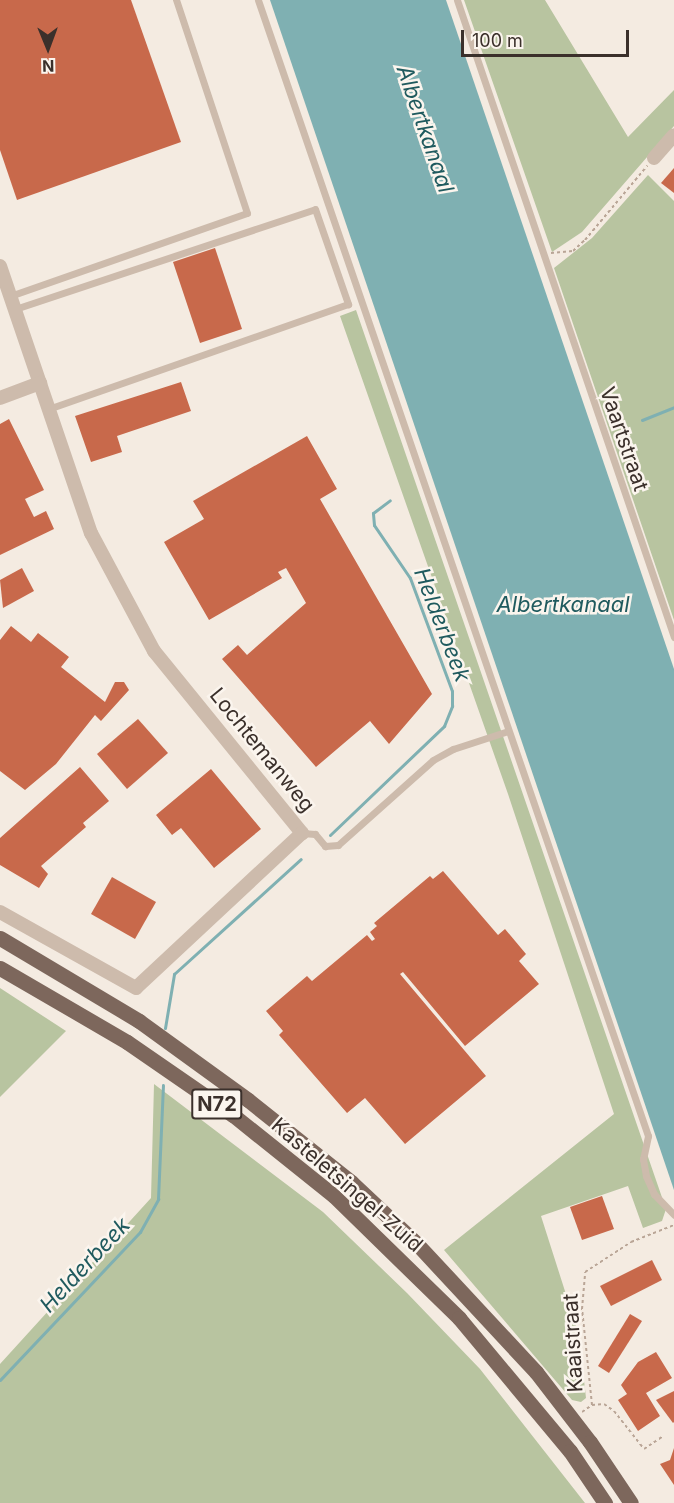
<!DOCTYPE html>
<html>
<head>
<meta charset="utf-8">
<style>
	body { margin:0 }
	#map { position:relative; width:674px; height:1503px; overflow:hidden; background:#f4ebe1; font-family:Inter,sans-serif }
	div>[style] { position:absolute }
	.green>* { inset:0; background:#b8c4a0 }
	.water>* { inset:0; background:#7fb0b2 }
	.stream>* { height:3px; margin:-1.5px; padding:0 1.5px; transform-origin:1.5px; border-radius:1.5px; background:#7fb0b2 }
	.building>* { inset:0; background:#c8694b }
	.path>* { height:2px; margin-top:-1px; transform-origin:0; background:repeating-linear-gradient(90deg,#b9a596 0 3px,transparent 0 6px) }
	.service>* { height:7px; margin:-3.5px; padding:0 3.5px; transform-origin:3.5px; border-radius:3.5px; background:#cdbbac }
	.minor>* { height:14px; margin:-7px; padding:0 7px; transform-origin:7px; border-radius:7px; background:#cdbbac }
	.primary>* { height:15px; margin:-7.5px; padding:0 7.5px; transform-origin:7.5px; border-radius:7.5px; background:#7d675c }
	span { translate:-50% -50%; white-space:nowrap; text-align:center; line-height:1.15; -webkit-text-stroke:5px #fbf5ee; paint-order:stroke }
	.shield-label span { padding:2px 4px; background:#fbf5ee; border:2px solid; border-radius:4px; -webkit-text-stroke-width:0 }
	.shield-label { font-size:20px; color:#3b302b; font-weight:700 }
	.street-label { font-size:21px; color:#3b302b }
	.water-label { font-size:22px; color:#1f5a5e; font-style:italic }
	.north { position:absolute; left:18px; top:18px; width:60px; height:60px; -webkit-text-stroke:4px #fbf5ee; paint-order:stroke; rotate:179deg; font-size:16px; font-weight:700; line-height:24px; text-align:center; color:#3b302b }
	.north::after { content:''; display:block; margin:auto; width:21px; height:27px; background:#3b302b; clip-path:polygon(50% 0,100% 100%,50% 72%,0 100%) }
	.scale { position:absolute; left:461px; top:30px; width:168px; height:27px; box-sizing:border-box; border:3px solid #3b302b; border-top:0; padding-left:8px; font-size:18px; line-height:21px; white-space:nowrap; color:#3b302b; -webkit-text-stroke:4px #fbf5ee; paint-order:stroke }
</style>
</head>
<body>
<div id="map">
	<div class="green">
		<div style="clip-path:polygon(464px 0,545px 0,628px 137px,674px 90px,674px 126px,582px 232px,552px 252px)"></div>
		<div style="clip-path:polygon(648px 175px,674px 201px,674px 620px,554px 268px,592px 238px)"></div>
		<div style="clip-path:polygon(356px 310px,666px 1209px,662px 1221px,643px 1228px,628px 1186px,541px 1216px,579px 1335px,586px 1398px,581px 1402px,572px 1400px,444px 1250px,614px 1114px,508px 794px,340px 316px)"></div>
		<div style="clip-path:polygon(0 988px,66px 1031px,0 1097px)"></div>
		<div style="clip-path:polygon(154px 1084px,323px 1212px,407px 1293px,480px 1369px,585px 1503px,0 1503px,0 1364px,151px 1198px)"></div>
	</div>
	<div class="water">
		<div style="clip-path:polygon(270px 0,446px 0,674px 669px,674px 1190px)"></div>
	</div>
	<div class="stream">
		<div style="left:642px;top:420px;width:35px;rotate:-22deg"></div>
		<div style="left:330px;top:835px;width:158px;rotate:-43.7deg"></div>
		<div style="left:444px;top:726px;width:22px;rotate:-68deg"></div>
		<div style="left:452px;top:706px;width:15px;rotate:-90deg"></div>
		<div style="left:452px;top:691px;width:121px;rotate:-110.4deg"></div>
		<div style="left:410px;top:578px;width:64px;rotate:-124.2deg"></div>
		<div style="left:374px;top:525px;width:12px;rotate:-95deg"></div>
		<div style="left:373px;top:513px;width:21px;rotate:-37deg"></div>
		<div style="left:165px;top:1028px;width:55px;rotate:-80.5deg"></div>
		<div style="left:174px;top:974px;width:171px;rotate:-42.2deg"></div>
		<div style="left:0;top:1380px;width:204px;rotate:-46.6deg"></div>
		<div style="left:140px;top:1232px;width:38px;rotate:-61deg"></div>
		<div style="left:158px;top:1199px;width:114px;rotate:-87.5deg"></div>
	</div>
	<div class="building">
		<div style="clip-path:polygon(0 0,131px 0,181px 142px,17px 200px,0 150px)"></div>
		<div style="clip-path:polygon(674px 168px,674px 193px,661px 183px)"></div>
		<div style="clip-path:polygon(215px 248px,242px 329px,200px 343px,173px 262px)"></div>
		<div style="clip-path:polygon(181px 382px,191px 411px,117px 436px,122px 452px,91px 462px,75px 416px)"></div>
		<div style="clip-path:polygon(9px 419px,44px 490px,25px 499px,34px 517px,46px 511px,54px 529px,0 555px,0 424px)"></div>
		<div style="clip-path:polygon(307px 436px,337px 489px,320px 499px,432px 694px,389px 744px,370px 721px,316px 767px,222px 659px,238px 645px,247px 655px,306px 603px,286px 568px,278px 572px,282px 578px,209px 620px,164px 542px,204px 519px,193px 501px)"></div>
		<div style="clip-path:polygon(22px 568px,34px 591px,3px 608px,0 580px)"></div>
		<div style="clip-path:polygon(11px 626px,31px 642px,38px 633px,69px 657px,61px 667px,105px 702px,115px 682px,124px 682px,129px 690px,101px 721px,95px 715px,56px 764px,25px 790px,0 771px,0 640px)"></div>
		<div style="clip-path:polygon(138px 719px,168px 753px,127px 789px,97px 754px)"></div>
		<div style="clip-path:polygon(80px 767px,109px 801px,83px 823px,86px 827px,41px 866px,48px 874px,39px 888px,0 865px,0 838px)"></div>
		<div style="clip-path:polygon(211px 769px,261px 829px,214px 868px,181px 828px,172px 835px,156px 815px)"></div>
		<div style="clip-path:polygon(443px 871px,498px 935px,505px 929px,526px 954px,519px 961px,539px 984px,465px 1046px,403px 972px,400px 974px,486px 1076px,405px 1144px,365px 1098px,347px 1113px,279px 1035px,283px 1031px,266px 1011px,307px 976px,312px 981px,367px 935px,372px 941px,375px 939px,370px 932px,377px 926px,374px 923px,430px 876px,433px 879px)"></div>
		<div style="clip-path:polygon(112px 877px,156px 902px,135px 939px,91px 914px)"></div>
		<div style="clip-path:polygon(602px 1196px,614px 1229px,582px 1240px,570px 1207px)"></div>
		<div style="clip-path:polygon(652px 1260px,662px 1280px,611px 1306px,600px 1286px)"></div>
		<div style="clip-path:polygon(630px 1314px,642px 1321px,609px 1373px,598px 1366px)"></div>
		<div style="clip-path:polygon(656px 1352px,672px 1378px,646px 1393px,660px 1416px,638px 1431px,618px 1400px,627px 1394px,621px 1385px,638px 1362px)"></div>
		<div style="clip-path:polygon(674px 1391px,674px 1422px,673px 1423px,656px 1400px)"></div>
		<div style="clip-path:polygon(674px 1448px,674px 1485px,660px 1464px,670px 1460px)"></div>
	</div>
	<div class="path">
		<div style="left:551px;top:253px;width:22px;rotate:-5deg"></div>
		<div style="left:573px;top:251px;width:16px;rotate:-43deg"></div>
		<div style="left:585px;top:240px;width:97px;rotate:-50deg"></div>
		<div style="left:592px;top:1405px;width:12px;rotate:-5deg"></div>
		<div style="left:604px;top:1404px;width:12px;rotate:35deg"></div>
		<div style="left:614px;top:1411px;width:48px;rotate:51.7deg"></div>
		<div style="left:644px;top:1449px;width:23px;rotate:-34deg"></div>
		<div style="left:582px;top:1412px;width:12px;rotate:-35deg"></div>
		<div style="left:592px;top:1405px;width:97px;rotate:-95.9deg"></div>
		<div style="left:582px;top:1309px;width:37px;rotate:-85deg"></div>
		<div style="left:585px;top:1272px;width:55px;rotate:-33.1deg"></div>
		<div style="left:631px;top:1242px;width:46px;rotate:-21.6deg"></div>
	</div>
	<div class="service">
		<div style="left:258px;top:0;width:1201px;rotate:71.05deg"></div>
		<div style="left:648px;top:1136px;width:24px;rotate:102deg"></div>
		<div style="left:643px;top:1159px;width:17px;rotate:80deg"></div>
		<div style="left:646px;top:1176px;width:20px;rotate:66deg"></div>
		<div style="left:654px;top:1194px;width:29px;rotate:46deg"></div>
		<div style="left:457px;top:0;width:673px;rotate:71.19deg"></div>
		<div style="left:10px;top:296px;width:251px;rotate:-19.3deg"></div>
		<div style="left:247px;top:213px;width:225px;rotate:-108.4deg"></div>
		<div style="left:15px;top:309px;width:316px;rotate:-18.4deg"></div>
		<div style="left:315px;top:209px;width:101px;rotate:70.8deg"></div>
		<div style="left:348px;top:304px;width:317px;rotate:160.7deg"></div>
		<div style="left:302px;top:833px;width:13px;rotate:4deg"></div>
		<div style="left:315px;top:834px;width:16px;rotate:50deg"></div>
		<div style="left:325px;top:846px;width:13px;rotate:-4deg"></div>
		<div style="left:338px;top:845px;width:127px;rotate:-41.8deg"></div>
		<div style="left:433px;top:760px;width:23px;rotate:-29deg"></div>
		<div style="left:453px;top:749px;width:58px;rotate:-18.1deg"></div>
	</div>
	<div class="minor">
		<div style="left:654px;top:158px;width:30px;rotate:-49deg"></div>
		<div style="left:0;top:266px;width:282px;rotate:71.2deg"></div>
		<div style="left:91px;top:533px;width:134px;rotate:61.9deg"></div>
		<div style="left:154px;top:651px;width:235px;rotate:50.9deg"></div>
		<div style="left:302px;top:833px;width:227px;rotate:137deg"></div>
		<div style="left:136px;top:988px;width:156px;rotate:-150.8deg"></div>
		<div style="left:0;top:398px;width:43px;rotate:-20.6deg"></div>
	</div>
	<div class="primary">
		<div style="left:0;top:938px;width:162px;rotate:30.8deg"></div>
		<div style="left:139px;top:1021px;width:135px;rotate:35.9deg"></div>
		<div style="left:248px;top:1100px;width:132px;rotate:38.5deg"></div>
		<div style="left:351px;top:1182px;width:91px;rotate:43.2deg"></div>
		<div style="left:417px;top:1244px;width:175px;rotate:47.1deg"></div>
		<div style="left:536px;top:1372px;width:88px;rotate:52.4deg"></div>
		<div style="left:590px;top:1442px;width:73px;rotate:56.1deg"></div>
		<div style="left:0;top:968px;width:147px;rotate:30.2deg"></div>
		<div style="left:127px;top:1042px;width:129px;rotate:34.6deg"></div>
		<div style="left:233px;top:1115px;width:129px;rotate:38.7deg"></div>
		<div style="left:334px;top:1196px;width:175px;rotate:44.3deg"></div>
		<div style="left:459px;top:1318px;width:173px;rotate:50.2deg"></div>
		<div style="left:570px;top:1451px;width:63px;rotate:56.1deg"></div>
	</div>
	<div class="shield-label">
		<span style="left:217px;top:1104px">N72</span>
	</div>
	<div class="street-label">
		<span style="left:624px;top:439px;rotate:71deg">Vaartstraat</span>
		<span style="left:262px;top:750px;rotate:51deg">Lochtemanweg</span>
		<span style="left:347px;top:1185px;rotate:41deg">Kasteletsingel-Zuid</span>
		<span style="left:573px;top:1343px;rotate:-93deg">Kaaistraat</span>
	</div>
	<div class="water-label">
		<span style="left:425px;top:129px;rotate:71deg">Albertkanaal</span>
		<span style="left:563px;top:605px">Albertkanaal</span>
		<span style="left:442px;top:625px;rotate:69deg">Helderbeek</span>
		<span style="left:85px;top:1265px;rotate:-47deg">Helderbeek</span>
	</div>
	<div class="north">N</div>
	<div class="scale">100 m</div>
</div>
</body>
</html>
